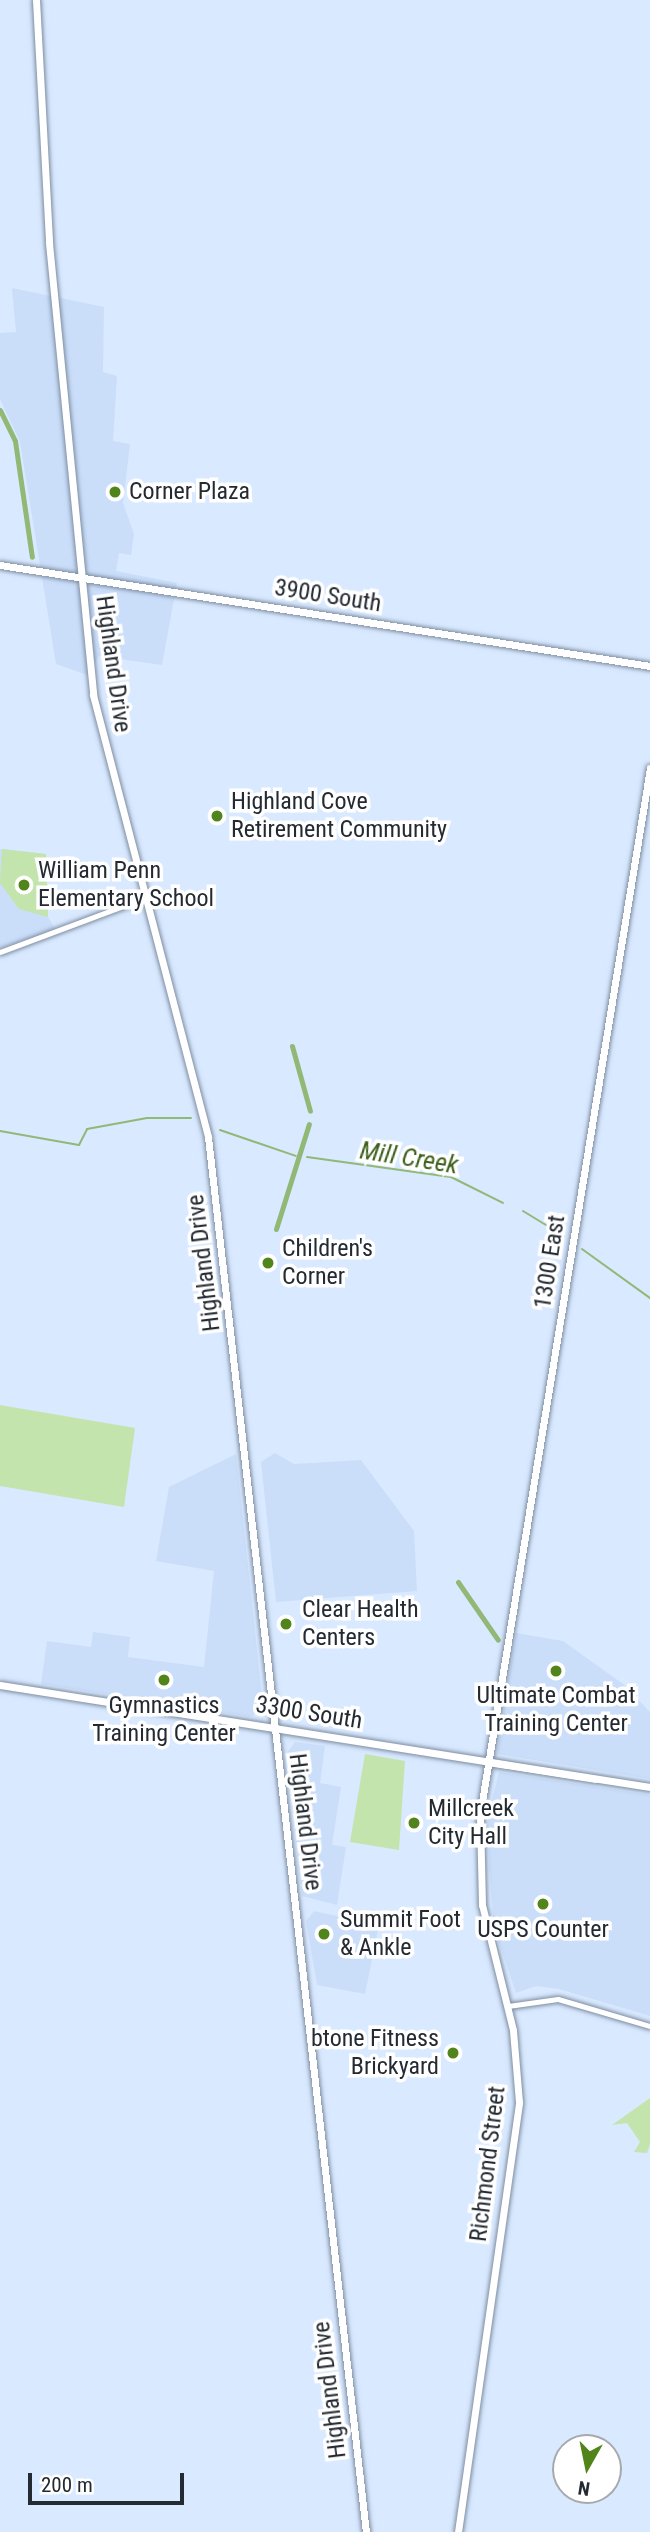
<!DOCTYPE html>
<html>
<head>
<meta charset="utf-8">
<style>
	body { margin:0 }
	#map { position:relative; width:650px; height:2532px; overflow:hidden; background:#d9e9ff; font-family:"Roboto Condensed",sans-serif }
	div>[style] { position:absolute }
	.built>* { inset:0; background:#cadefa }
	.green>* { inset:0; background:#c3e4ac }
	.stream>* { height:2px; margin:-1px; padding:0 1px; transform-origin:1px; border-radius:1px; background:#92b876 }
	.canal>* { height:5px; margin:-2.5px; padding:0 2.5px; transform-origin:2.5px; border-radius:2.5px; background:#92b876 }
	.roads { filter:drop-shadow(0 0 2px #7f8da1) drop-shadow(0 0 2px #7f8da1) }
	.minor>* { height:5px; margin:-2.5px; padding:0 2.5px; transform-origin:2.5px; border-radius:2.5px; background:#fff }
	.major>* { height:7px; margin:-3.5px; padding:0 3.5px; transform-origin:3.5px; border-radius:3.5px; background:#fff }
	.dots>* { width:19px; height:19px; translate:-50% -50%; box-sizing:border-box; border:4px solid #fff; border-radius:50% }
	span { translate:-50% -50%; white-space:nowrap; text-align:center; line-height:1.15; -webkit-text-stroke:7px #fff; paint-order:stroke }
	.poi-label { font-size:24px; color:#242a32 }
	.left { translate:0 -50%; text-align:left }
	.right { translate:-100% -50%; text-align:right }
	.street-label { font-size:24px; color:#242a32 }
	.water-label { font-size:26px; color:#3d611d; font-style:italic }
	.north { position:absolute; left:552px; top:2434px; width:70px; height:70px; box-sizing:border-box; background:#fff; border:2px solid #a7aaad; border-radius:50%; rotate:189deg; font-size:19px; font-weight:700; line-height:28px; text-align:center; color:#242a32 }
	.north::after { content:''; display:block; margin:auto; width:24px; height:32px; background:#51851b; clip-path:polygon(50% 0,100% 100%,50% 72%,0 100%) }
	.scale { position:absolute; left:28px; top:2473px; width:156px; height:32px; box-sizing:border-box; border:4px solid #242a32; border-top:0; padding-left:9px; font-size:21px; line-height:24px; white-space:nowrap; color:#242a32; -webkit-text-stroke:5px #fff; paint-order:stroke }
</style>
</head>
<body>
<div id="map">
	<div class="built">
		<div style="clip-path:polygon(12px 288px,104px 307px,103px 372px,117px 376px,113px 441px,130px 444px,123px 503px,134px 534px,131px 555px,119px 553px,116px 571px,177px 583px,162px 665px,99px 656px,87px 675px,56px 664px,20px 442px,0 399px,0 333px,16px 332px)"></div>
		<div style="clip-path:polygon(0 849px,46px 854px,48px 917px,56px 930px,0 948px)"></div>
		<div style="clip-path:polygon(275px 1453px,294px 1464px,361px 1460px,414px 1531px,417px 1591px,276px 1602px,261px 1462px)"></div>
		<div style="clip-path:polygon(236px 1454px,263px 1706px,252px 1717px,41px 1684px,47px 1641px,91px 1647px,93px 1632px,130px 1637px,128px 1657px,204px 1667px,214px 1571px,156px 1561px,169px 1487px)"></div>
		<div style="clip-path:polygon(516px 1633px,563px 1641px,623px 1684px,650px 1712px,650px 1779px,497px 1754px)"></div>
		<div style="clip-path:polygon(295px 1742px,325px 1746px,320px 1783px,341px 1787px,332px 1845px,346px 1847px,337px 1905px,302px 1896px,286px 1754px)"></div>
		<div style="clip-path:polygon(499px 1772px,650px 1795px,650px 2016px,559px 1989px,536px 1986px,516px 1993px,494px 1927px,489px 1867px,488px 1816px)"></div>
		<div style="clip-path:polygon(314px 1911px,379px 1925px,365px 1994px,317px 1985px,306px 1921px)"></div>
	</div>
	<div class="green">
		<div style="clip-path:polygon(2px 849px,46px 854px,48px 917px,19px 909px,0 883px)"></div>
		<div style="clip-path:polygon(0 1405px,135px 1428px,124px 1507px,0 1486px)"></div>
		<div style="clip-path:polygon(365px 1754px,405px 1761px,399px 1850px,350px 1842px)"></div>
		<div style="clip-path:polygon(650px 2098px,650px 2144px,647px 2153px,634px 2152px,640px 2142px,627px 2123px,612px 2125px)"></div>
	</div>
	<div class="stream">
		<div style="left:220px;top:1130px;width:80px;rotate:18.9deg"></div>
		<div style="left:0;top:1131px;width:80px;rotate:10deg"></div>
		<div style="left:79px;top:1145px;width:18px;rotate:-63deg"></div>
		<div style="left:87px;top:1129px;width:61px;rotate:-10.4deg"></div>
		<div style="left:147px;top:1118px;width:44px"></div>
		<div style="left:307px;top:1157px;width:145px;rotate:7.9deg"></div>
		<div style="left:451px;top:1177px;width:58px;rotate:26.6deg"></div>
		<div style="left:523px;top:1211px;width:48px;rotate:31.4deg"></div>
		<div style="left:582px;top:1249px;width:84px;rotate:35.8deg"></div>
	</div>
	<div class="canal">
		<div style="left:0;top:410px;width:34px;rotate:64deg"></div>
		<div style="left:15px;top:441px;width:117px;rotate:81.7deg"></div>
		<div style="left:292px;top:1046px;width:67px;rotate:74.5deg"></div>
		<div style="left:276px;top:1229px;width:110px;rotate:-72.6deg"></div>
		<div style="left:458px;top:1582px;width:70px;rotate:55.4deg"></div>
	</div>
	<div class="roads">
		<div class="minor">
			<div style="left:0;top:952px;width:157px;rotate:-20.5deg"></div>
			<div style="left:508px;top:2006px;width:50px;rotate:-8deg"></div>
			<div style="left:558px;top:1999px;width:96px;rotate:16.4deg"></div>
		</div>
		<div class="major">
			<div style="left:36px;top:0;width:243px;rotate:86.9deg"></div>
			<div style="left:49px;top:243px;width:454px;rotate:84.4deg"></div>
			<div style="left:93px;top:695px;width:457px;rotate:75.4deg"></div>
			<div style="left:208px;top:1137px;width:1404px;rotate:83.54deg"></div>
			<div style="left:0;top:565px;width:658px;rotate:8.83deg"></div>
			<div style="left:0;top:1685px;width:658px;rotate:8.92deg"></div>
			<div style="left:488px;top:1762px;width:108px;rotate:9deg"></div>
			<div style="left:458px;top:2532px;width:434px;rotate:-81.9deg"></div>
			<div style="left:519px;top:2102px;width:72px;rotate:-94.8deg"></div>
			<div style="left:513px;top:2030px;width:129px;rotate:-103.9deg"></div>
			<div style="left:482px;top:1905px;width:91px;rotate:-91.3deg"></div>
			<div style="left:480px;top:1814px;width:1060px;rotate:-80.77deg"></div>
		</div>
	</div>
	<div class="dots">
		<div style="left:115px;top:492px;background:#51851b"></div>
		<div style="left:217px;top:816px;background:#51851b"></div>
		<div style="left:24px;top:885px;background:#51851b"></div>
		<div style="left:268px;top:1263px;background:#51851b"></div>
		<div style="left:286px;top:1624px;background:#51851b"></div>
		<div style="left:556px;top:1671px;background:#51851b"></div>
		<div style="left:164px;top:1680px;background:#51851b"></div>
		<div style="left:414px;top:1823px;background:#51851b"></div>
		<div style="left:543px;top:1904px;background:#51851b"></div>
		<div style="left:324px;top:1934px;background:#51851b"></div>
		<div style="left:453px;top:2053px;background:#51851b"></div>
	</div>
	<div class="poi-label">
		<span class="left" style="left:129px;top:492px">Corner Plaza</span>
		<span class="left" style="left:231px;top:816px">Highland Cove<br>Retirement Community</span>
		<span class="left" style="left:38px;top:885px">William Penn<br>Elementary School</span>
		<span class="left" style="left:282px;top:1263px">Children's<br>Corner</span>
		<span class="left" style="left:302px;top:1624px">Clear Health<br>Centers</span>
		<span style="left:556px;top:1710px">Ultimate Combat<br>Training Center</span>
		<span style="left:164px;top:1720px">Gymnastics<br>Training Center</span>
		<span class="left" style="left:428px;top:1823px">Millcreek<br>City Hall</span>
		<span class="left" style="left:340px;top:1934px">Summit Foot<br>&amp; Ankle</span>
		<span style="left:543px;top:1930px">USPS Counter</span>
		<span class="right" style="left:439px;top:2053px">btone Fitness<br>Brickyard</span>
	</div>
	<div class="street-label">
		<span style="left:328px;top:596px;rotate:9deg">3900 South</span>
		<span style="left:113px;top:664px;rotate:82deg">Highland Drive</span>
		<span style="left:550px;top:1262px;rotate:-81deg">1300 East</span>
		<span style="left:204px;top:1263px;rotate:-97deg">Highland Drive</span>
		<span style="left:309px;top:1713px;rotate:9deg">3300 South</span>
		<span style="left:305px;top:1822px;rotate:83deg">Highland Drive</span>
		<span style="left:488px;top:2164px;rotate:-83deg">Richmond Street</span>
		<span style="left:330px;top:2390px;rotate:-97deg">Highland Drive</span>
	</div>
	<div class="water-label">
		<span style="left:409px;top:1158px;rotate:9deg">Mill Creek</span>
	</div>
	<div class="north">N</div>
	<div class="scale">200 m</div>
</div>
</body>
</html>
